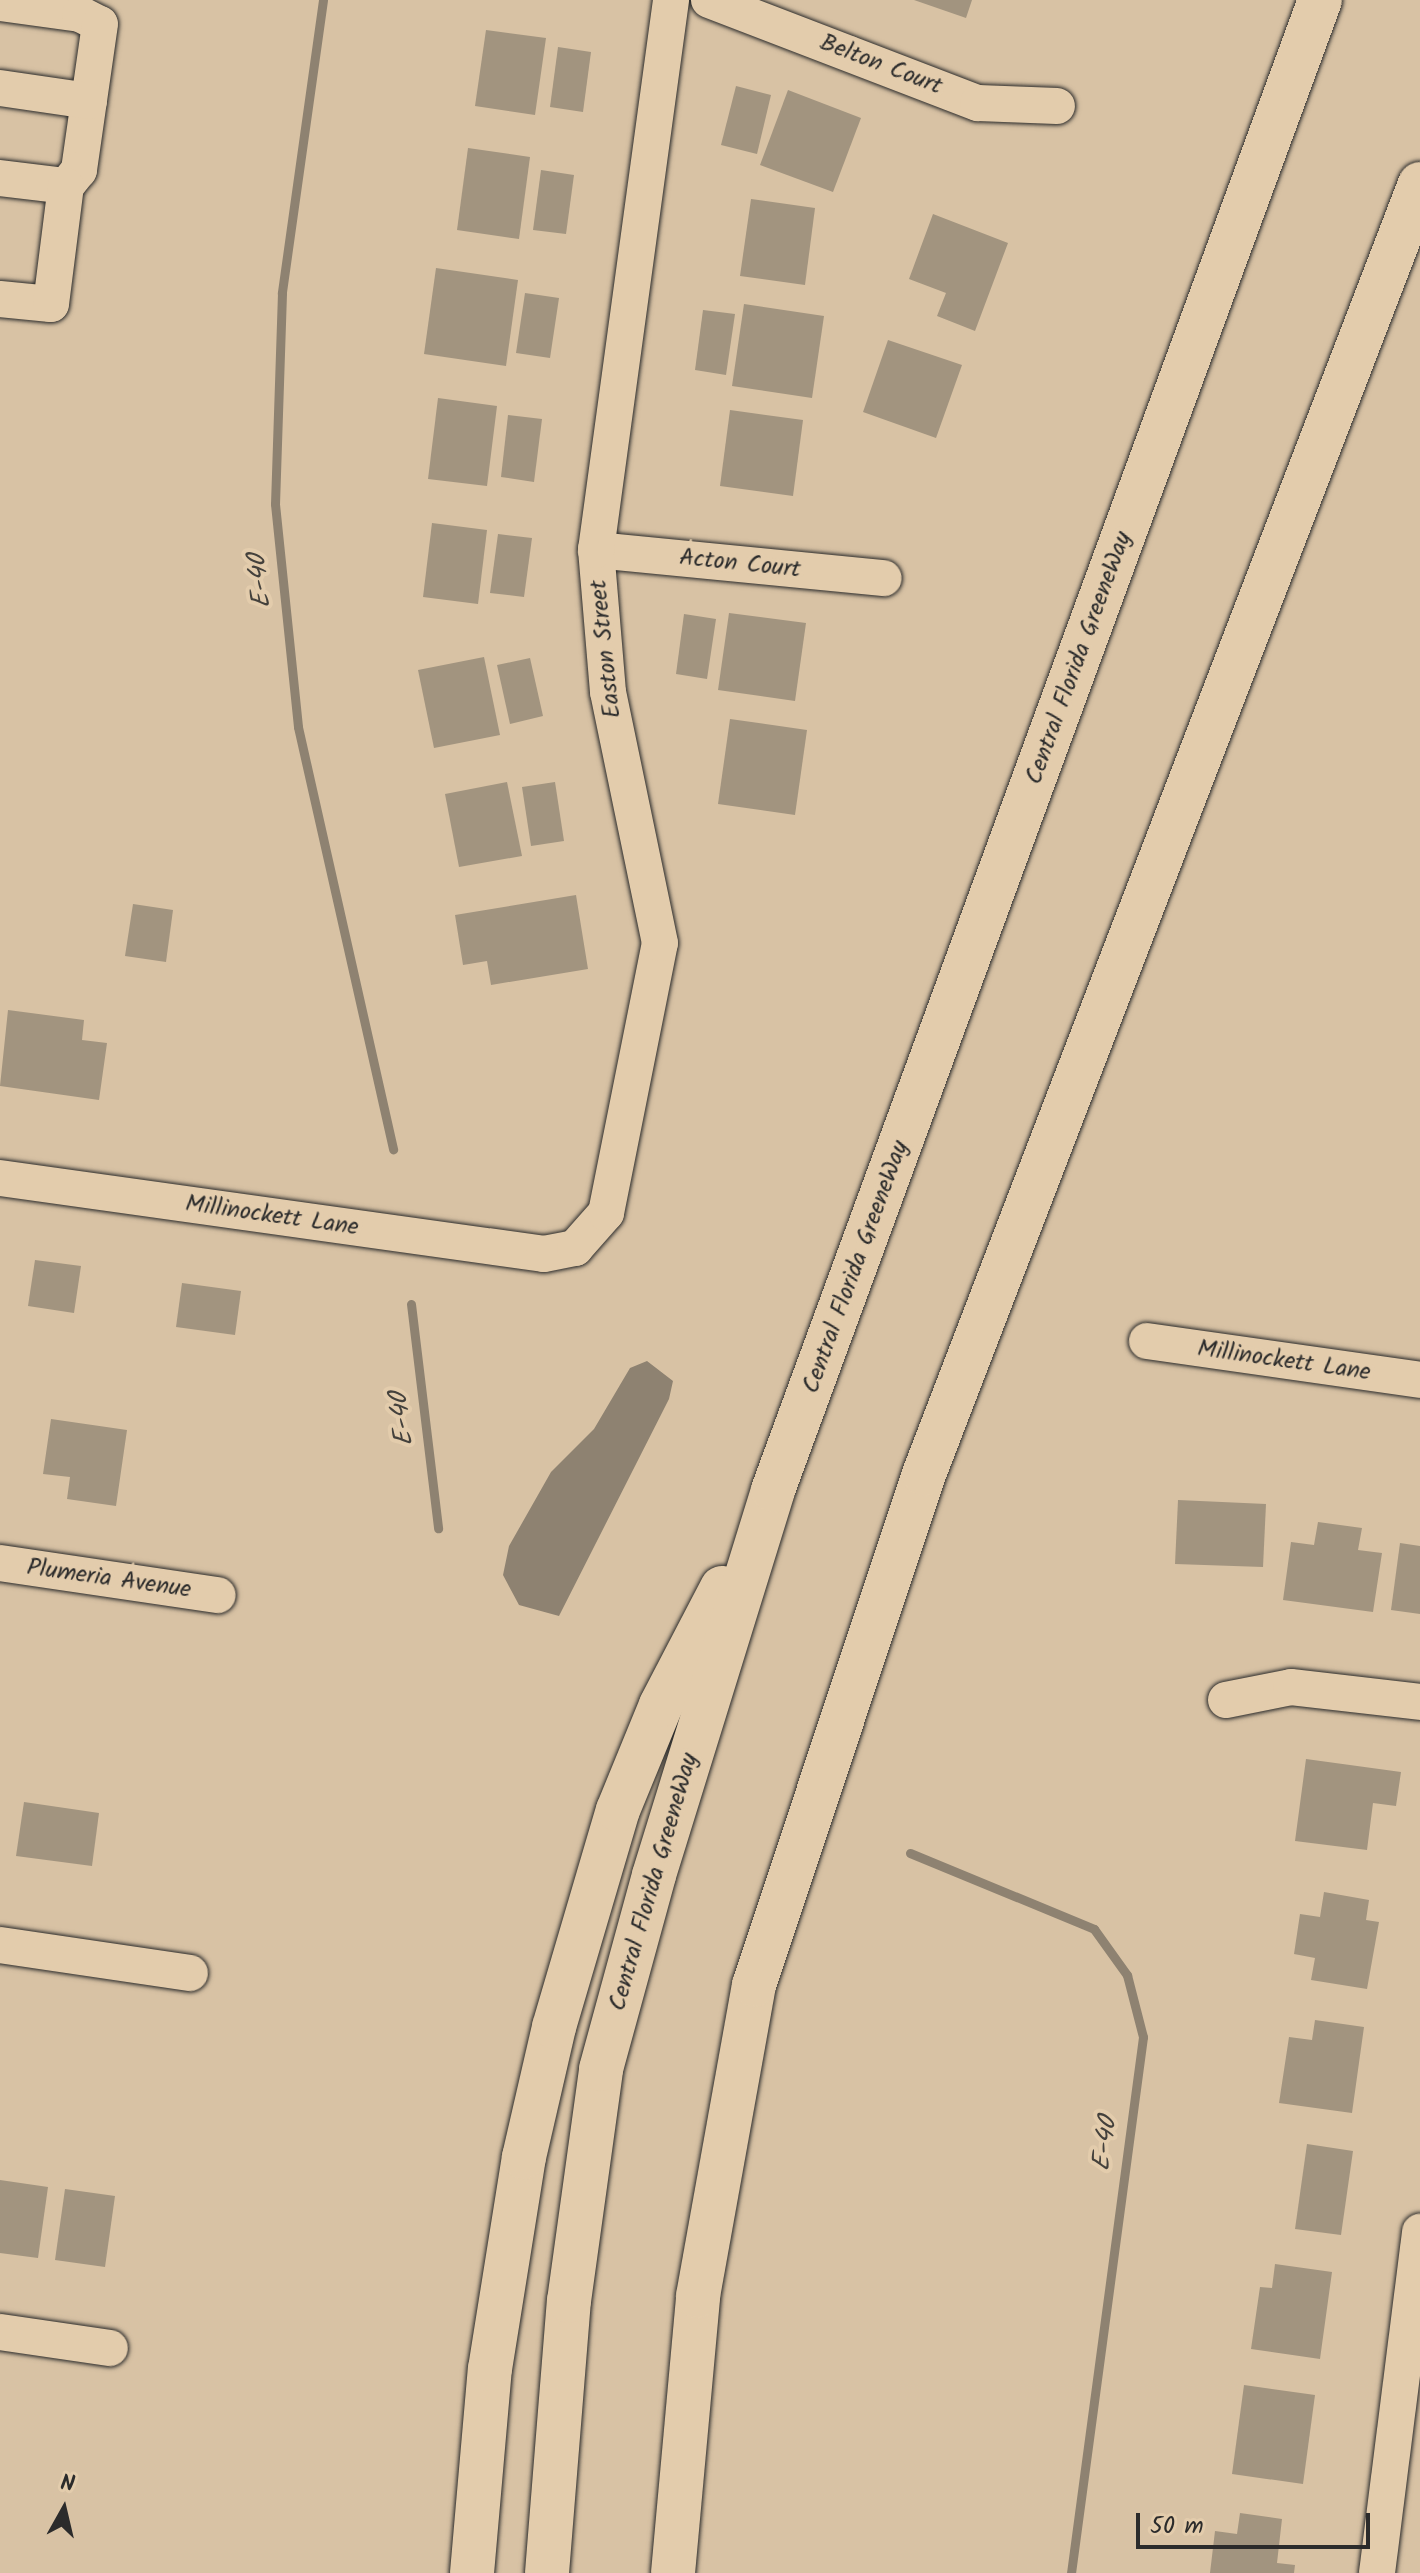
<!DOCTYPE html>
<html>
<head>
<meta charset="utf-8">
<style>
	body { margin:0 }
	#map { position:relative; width:1420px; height:2573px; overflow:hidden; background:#d8c2a4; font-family:Kalam,sans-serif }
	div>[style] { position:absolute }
	.water>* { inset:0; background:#8e8271 }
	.stream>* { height:9px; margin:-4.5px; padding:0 4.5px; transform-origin:4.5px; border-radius:4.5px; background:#8e8271 }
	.building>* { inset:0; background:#a2947f }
	.roads { filter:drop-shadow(0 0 2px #2b2b2b) drop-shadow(0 0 2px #2b2b2b) }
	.minor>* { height:36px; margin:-18px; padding:0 18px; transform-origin:18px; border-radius:18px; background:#e3ccac }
	.highway>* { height:44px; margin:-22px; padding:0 22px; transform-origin:22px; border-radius:22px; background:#e3ccac }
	span { translate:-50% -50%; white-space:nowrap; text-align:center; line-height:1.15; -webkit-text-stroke:8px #e3ccac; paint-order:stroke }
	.street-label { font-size:24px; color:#2b2b2b }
	.water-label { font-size:26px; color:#44413c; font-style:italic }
	.north { position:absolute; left:24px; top:2469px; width:80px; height:80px; -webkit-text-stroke:6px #e3ccac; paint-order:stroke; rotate:8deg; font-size:22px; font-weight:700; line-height:32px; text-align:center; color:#2b2b2b }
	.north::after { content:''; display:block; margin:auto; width:28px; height:36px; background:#2b2b2b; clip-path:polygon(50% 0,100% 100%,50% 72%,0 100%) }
	.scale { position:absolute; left:1136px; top:2513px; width:234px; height:36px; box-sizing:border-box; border:4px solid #2b2b2b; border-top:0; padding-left:10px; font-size:24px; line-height:28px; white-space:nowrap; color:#2b2b2b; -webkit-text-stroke:6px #e3ccac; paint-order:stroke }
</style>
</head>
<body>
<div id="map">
	<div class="water">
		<div style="clip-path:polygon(647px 1361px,673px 1381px,669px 1399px,559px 1616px,519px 1605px,503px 1575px,509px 1546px,551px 1472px,594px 1429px,630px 1368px)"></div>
	</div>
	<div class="stream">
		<div style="left:323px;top:0;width:296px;rotate:98deg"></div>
		<div style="left:282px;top:293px;width:211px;rotate:91.9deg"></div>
		<div style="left:275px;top:504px;width:224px;rotate:84.1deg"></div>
		<div style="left:298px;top:727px;width:433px;rotate:77.3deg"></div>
		<div style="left:411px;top:1304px;width:226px;rotate:83.1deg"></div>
		<div style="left:910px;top:1853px;width:199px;rotate:22.4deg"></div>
		<div style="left:1094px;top:1929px;width:57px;rotate:54.3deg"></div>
		<div style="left:1127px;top:1975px;width:64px;rotate:75.5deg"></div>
		<div style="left:1143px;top:2037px;width:541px;rotate:97.65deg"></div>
	</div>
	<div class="building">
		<div style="clip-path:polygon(914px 0,972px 0,966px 18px)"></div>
		<div style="clip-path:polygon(486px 30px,546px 38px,535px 115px,475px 106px)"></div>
		<div style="clip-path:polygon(558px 47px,591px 52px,583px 112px,550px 107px)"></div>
		<div style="clip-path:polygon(736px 86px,771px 95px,757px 154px,721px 145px)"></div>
		<div style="clip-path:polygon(788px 90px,861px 118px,833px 192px,760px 165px)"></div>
		<div style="clip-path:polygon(468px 148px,530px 157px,519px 239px,457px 230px)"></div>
		<div style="clip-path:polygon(541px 170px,574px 175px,566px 234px,533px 230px)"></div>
		<div style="clip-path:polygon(751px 199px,815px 208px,805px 285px,740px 276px)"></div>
		<div style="clip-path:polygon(933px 214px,1008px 243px,975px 331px,937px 316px,946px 293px,909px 279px)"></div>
		<div style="clip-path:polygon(436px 268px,518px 280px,506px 366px,424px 354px)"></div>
		<div style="clip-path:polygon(525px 293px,559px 298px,550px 358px,516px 353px)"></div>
		<div style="clip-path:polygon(744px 304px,824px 316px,812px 398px,732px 386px)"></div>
		<div style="clip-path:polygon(703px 310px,735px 314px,726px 375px,695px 370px)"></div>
		<div style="clip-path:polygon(888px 340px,962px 365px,936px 438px,863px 412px)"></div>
		<div style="clip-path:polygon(438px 398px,497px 406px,487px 486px,428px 479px)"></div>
		<div style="clip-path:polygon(730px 410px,803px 420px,793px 496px,720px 486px)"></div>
		<div style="clip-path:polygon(508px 415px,542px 419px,534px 482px,501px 477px)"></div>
		<div style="clip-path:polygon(432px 523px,487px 530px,478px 604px,423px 597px)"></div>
		<div style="clip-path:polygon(498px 534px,532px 538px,524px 597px,490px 593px)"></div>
		<div style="clip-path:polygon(729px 613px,806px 623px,795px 701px,718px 690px)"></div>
		<div style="clip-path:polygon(684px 614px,716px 619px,707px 679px,676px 674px)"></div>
		<div style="clip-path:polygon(484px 657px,500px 735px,434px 748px,418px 670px)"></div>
		<div style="clip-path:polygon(530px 658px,543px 716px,510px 724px,497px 665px)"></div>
		<div style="clip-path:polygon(730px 719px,807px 730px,795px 815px,718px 804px)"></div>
		<div style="clip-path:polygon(507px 782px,522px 856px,459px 867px,445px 794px)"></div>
		<div style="clip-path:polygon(555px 782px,564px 841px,531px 846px,522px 787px)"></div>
		<div style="clip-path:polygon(576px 895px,588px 969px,491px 985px,487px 961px,463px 965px,455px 915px)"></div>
		<div style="clip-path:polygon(133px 904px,173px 910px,166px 962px,125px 956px)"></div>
		<div style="clip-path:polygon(8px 1010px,84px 1020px,82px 1040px,107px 1043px,99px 1100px,0 1086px)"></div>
		<div style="clip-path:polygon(35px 1260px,81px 1266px,74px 1313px,28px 1306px)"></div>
		<div style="clip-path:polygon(182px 1283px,241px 1291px,235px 1335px,176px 1327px)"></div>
		<div style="clip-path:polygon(51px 1419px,127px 1430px,116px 1506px,67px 1499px,70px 1477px,43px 1474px)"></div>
		<div style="clip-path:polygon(1178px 1500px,1266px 1504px,1263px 1567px,1175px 1564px)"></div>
		<div style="clip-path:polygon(1318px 1522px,1362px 1528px,1358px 1550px,1382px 1553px,1373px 1612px,1283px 1600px,1291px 1542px,1314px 1545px)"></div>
		<div style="clip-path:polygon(1400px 1543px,1420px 1546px,1420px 1614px,1391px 1610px)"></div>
		<div style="clip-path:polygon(1306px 1759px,1401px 1772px,1396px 1806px,1373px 1803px,1367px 1850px,1295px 1841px)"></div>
		<div style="clip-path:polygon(24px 1802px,99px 1813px,92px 1866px,16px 1856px)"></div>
		<div style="clip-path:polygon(1324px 1892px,1369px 1900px,1366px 1920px,1379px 1922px,1367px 1989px,1311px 1980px,1315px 1958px,1294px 1954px,1300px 1914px,1320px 1917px)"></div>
		<div style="clip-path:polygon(1315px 2020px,1364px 2027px,1352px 2113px,1279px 2103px,1289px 2037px,1312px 2040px)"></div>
		<div style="clip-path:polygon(1307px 2144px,1353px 2151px,1341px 2235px,1295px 2229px)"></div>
		<div style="clip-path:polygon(0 2180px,48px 2187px,38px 2258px,0 2253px)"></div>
		<div style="clip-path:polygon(65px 2189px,115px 2196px,105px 2267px,55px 2260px)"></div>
		<div style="clip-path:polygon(1275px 2264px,1332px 2272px,1320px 2359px,1251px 2349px,1260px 2287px,1272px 2288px)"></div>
		<div style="clip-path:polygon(1244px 2385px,1315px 2395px,1303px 2484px,1232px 2474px)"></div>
		<div style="clip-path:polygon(1240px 2513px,1282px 2519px,1277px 2563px,1295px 2565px,1294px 2573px,1210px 2573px,1215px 2531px,1237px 2534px)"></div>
	</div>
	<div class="roads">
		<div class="minor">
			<div style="left:709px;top:0;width:288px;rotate:21deg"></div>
			<div style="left:978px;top:103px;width:79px;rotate:2.2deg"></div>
			<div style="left:0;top:3px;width:81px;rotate:7.8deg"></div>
			<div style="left:80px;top:14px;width:22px;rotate:27deg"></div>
			<div style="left:100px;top:24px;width:148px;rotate:98.2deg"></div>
			<div style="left:79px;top:170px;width:21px;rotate:129deg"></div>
			<div style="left:66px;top:186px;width:66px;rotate:-173.1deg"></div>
			<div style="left:0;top:88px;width:90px;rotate:8.3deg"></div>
			<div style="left:0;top:299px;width:51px;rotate:5.6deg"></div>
			<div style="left:51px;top:304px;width:119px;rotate:-82.8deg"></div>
			<div style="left:596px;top:550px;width:289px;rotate:5.6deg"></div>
			<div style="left:0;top:1178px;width:549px;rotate:7.95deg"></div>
			<div style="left:544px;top:1254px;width:32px;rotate:-11deg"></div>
			<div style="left:575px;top:1248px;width:47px;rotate:-48.5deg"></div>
			<div style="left:606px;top:1213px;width:275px;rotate:-78.7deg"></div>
			<div style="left:660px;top:943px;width:256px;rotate:-101.7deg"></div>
			<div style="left:608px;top:692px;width:143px;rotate:-94.8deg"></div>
			<div style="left:596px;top:550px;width:555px;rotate:-82.23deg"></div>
			<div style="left:1147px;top:1341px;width:276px;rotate:8.1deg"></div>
			<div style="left:0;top:1563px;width:220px;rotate:8.4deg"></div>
			<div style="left:1226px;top:1700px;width:66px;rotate:-11.3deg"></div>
			<div style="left:1291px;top:1687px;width:130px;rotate:6.6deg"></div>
			<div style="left:0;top:1945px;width:192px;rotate:8.4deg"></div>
			<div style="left:0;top:2332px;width:111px;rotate:8.3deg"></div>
			<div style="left:1377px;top:2573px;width:344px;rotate:-82.8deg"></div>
		</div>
		<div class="highway">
			<div style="left:472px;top:2573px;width:205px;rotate:-85deg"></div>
			<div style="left:490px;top:2369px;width:215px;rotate:-80.9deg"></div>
			<div style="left:524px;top:2157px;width:133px;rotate:-77deg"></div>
			<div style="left:554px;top:2027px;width:226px;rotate:-73.6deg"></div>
			<div style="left:618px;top:1810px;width:113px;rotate:-67.7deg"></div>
			<div style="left:661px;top:1705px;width:132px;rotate:-62.5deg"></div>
			<div style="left:547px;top:2573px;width:273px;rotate:-85.4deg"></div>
			<div style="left:569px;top:2301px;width:234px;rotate:-82.1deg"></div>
			<div style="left:601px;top:2069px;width:201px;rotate:-74.7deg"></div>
			<div style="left:654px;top:1875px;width:403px;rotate:-72.8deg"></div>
			<div style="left:773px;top:1490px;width:1587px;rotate:-69.84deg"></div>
			<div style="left:673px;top:2573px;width:278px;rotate:-84.8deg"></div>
			<div style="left:698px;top:2296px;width:316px;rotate:-79.8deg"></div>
			<div style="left:754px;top:1985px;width:539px;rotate:-71.6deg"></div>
			<div style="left:924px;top:1474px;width:1382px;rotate:-68.97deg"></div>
		</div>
	</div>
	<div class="street-label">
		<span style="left:881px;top:65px;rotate:21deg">Belton Court</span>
		<span style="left:740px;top:564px;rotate:6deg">Acton Court</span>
		<span style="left:606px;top:649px;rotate:-96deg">Easton Street</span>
		<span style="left:1079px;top:658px;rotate:-70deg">Central Florida GreeneWay</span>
		<span style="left:272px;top:1216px;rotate:8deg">Millinockett Lane</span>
		<span style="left:856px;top:1267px;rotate:-70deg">Central Florida GreeneWay</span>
		<span style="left:1284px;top:1361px;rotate:8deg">Millinockett Lane</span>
		<span style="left:109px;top:1579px;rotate:8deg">Plumeria Avenue</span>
		<span style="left:654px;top:1882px;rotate:-74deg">Central Florida GreeneWay</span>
	</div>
	<div class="water-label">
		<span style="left:261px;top:581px;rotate:-96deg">E-40</span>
		<span style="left:403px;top:1419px;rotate:-97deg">E-40</span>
		<span style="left:1106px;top:2144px;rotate:-82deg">E-40</span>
	</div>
	<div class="north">N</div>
	<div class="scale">50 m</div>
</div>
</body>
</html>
